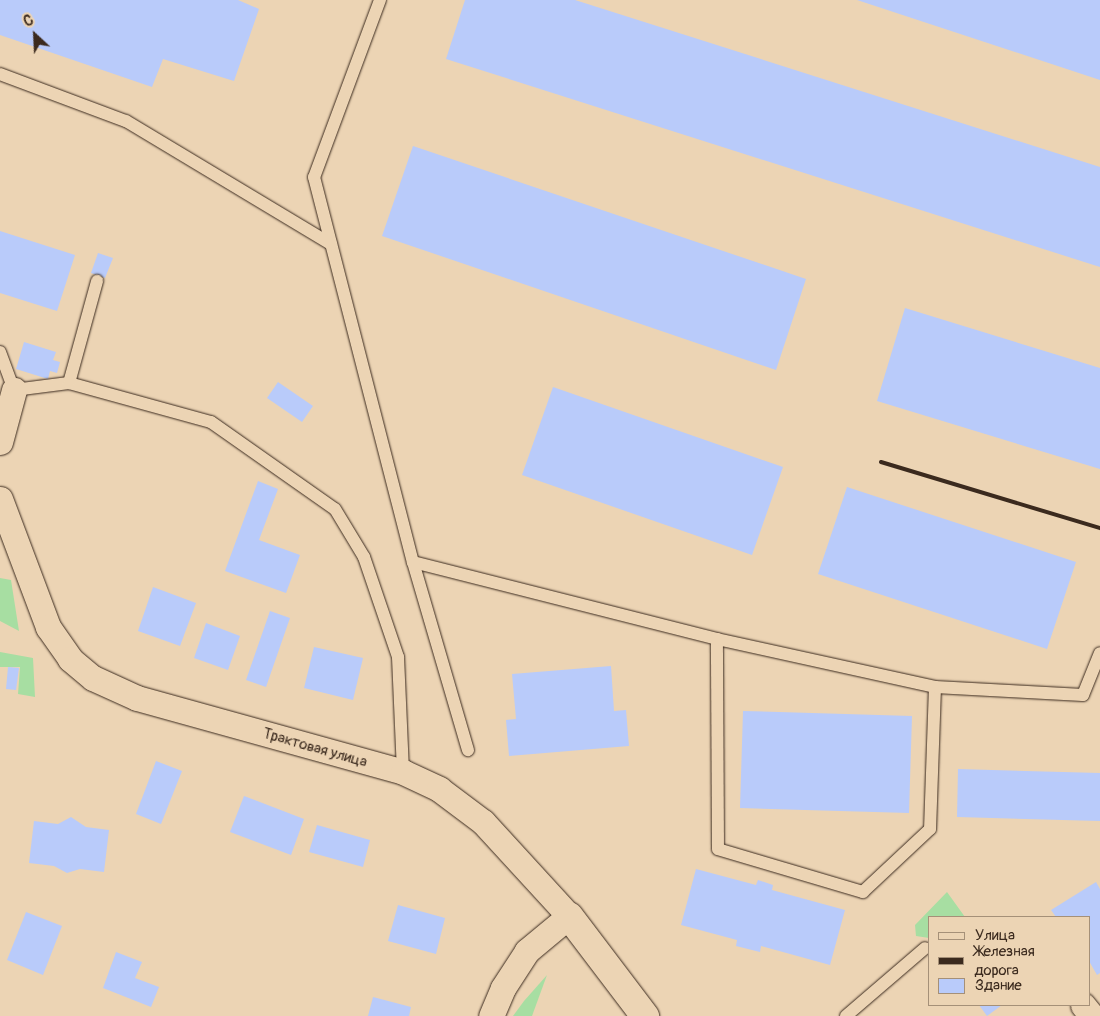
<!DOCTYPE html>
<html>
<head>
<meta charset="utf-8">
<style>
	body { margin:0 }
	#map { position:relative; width:1100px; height:1016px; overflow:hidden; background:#ecd4b4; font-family:Pangolin,sans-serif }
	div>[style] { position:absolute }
	.green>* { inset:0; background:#a7dea2 }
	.building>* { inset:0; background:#b9cbfa }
	.roads { filter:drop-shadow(0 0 1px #3b2a1e) drop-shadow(0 0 1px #3b2a1e) }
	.service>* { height:12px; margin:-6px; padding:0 6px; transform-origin:6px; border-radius:6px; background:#ecd4b4 }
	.minor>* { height:25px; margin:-12.5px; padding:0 12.5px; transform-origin:12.5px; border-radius:12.5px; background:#ecd4b4 }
	.tertiary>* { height:28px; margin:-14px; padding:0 14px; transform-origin:14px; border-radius:14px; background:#ecd4b4 }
	.rail>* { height:4px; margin:-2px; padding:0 2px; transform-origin:2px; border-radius:2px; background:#3b2a1e }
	span { translate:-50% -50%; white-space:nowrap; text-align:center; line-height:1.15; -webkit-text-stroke:4px #ecd4b4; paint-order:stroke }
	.street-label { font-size:15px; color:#3b2a1e }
	.legend { position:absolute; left:928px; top:916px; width:162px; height:90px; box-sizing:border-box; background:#ecd4b4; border:1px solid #a59078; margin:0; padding:6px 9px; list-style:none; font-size:15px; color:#3b2a1e }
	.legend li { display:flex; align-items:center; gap:10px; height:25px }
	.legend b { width:25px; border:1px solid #a59078 }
	.north { position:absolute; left:10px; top:10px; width:50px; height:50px; -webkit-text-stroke:4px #ecd4b4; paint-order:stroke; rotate:335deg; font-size:14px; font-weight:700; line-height:20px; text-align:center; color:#3b2a1e }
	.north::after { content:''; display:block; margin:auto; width:18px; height:22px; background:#3b2a1e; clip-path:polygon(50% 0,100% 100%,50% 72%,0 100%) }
</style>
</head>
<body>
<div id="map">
	<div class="green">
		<div style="clip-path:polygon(0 578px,11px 580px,19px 631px,0 621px)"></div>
		<div style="clip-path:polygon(0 652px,33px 658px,35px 697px,18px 694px,20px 667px,0 667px)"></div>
		<div style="clip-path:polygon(947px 892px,965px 917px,929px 917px,929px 938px,916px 936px,915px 925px)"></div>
		<div style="clip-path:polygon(547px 975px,532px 1016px,513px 1016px,524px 1001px)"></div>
	</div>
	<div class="building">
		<div style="clip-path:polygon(0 0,238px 0,259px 9px,234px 81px,163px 59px,152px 87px,0 35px)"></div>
		<div style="clip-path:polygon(465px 0,575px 0,1100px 167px,1100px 267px,446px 59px)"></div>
		<div style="clip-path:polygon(857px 0,1100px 0,1100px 80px)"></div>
		<div style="clip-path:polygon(413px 146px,806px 279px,776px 370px,382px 236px)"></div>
		<div style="clip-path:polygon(0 231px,75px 255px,57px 311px,0 293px)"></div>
		<div style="clip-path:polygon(98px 253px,113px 258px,105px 278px,91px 273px)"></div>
		<div style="clip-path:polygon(905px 308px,1100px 368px,1100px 469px,877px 401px)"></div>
		<div style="clip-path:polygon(24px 342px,56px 352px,53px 360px,60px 362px,57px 373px,50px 371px,48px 379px,16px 369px)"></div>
		<div style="clip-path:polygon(278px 382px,313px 406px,302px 422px,267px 398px)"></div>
		<div style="clip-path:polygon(553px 387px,783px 467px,752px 555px,522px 475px)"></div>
		<div style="clip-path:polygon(258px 481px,278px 489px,259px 540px,300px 555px,286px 593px,225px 571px)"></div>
		<div style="clip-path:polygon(847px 487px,1076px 562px,1047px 649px,818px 574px)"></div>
		<div style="clip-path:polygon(153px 587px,196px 603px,180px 646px,138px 631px)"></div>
		<div style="clip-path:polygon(270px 611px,290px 618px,266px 687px,246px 680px)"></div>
		<div style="clip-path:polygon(206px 623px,240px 636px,228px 670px,194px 658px)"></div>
		<div style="clip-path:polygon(314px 647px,363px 658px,353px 700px,304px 688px)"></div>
		<div style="clip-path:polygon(611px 666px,614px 711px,626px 710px,629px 746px,509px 756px,506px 720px,516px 719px,512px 674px)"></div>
		<div style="clip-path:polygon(8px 667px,19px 668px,16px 690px,6px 689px)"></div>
		<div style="clip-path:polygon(743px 711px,912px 716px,909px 813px,740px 808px)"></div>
		<div style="clip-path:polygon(156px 761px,182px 771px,161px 824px,136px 814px)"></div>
		<div style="clip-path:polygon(958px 769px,1100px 773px,1100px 821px,957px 817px)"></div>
		<div style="clip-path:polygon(244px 796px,304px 819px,291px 855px,230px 832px)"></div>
		<div style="clip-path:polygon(71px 817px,86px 827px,109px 830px,104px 872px,80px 869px,67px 873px,54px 866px,29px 863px,34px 821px,58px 824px)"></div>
		<div style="clip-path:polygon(317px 825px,370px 840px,363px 867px,309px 852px)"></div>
		<div style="clip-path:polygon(696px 869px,756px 885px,758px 880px,773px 885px,772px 890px,845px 910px,830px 965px,761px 946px,760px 952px,736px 946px,737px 940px,681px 925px)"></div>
		<div style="clip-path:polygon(1096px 882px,1100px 889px,1100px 973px,1097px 975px,1089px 961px,1089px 917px,1056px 917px,1051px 910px)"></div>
		<div style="clip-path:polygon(398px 905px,445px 918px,436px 954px,388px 941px)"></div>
		<div style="clip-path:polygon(26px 912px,62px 926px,43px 975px,7px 960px)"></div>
		<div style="clip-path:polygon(116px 952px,142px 962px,135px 978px,159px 987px,151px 1007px,103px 988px)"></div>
		<div style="clip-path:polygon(373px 997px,411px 1007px,409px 1016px,368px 1016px)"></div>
		<div style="clip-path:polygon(979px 1005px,1002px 1005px,987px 1016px)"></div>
	</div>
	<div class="roads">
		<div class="service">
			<div style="left:380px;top:0;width:189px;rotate:110.4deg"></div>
			<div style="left:314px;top:177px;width:398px;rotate:75.6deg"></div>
			<div style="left:413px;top:562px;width:314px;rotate:14.2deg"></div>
			<div style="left:0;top:74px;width:134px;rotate:20.5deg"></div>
			<div style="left:126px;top:121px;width:239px;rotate:31deg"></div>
			<div style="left:0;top:352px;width:40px;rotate:69.8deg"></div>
			<div style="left:14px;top:390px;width:55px;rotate:-7.3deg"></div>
			<div style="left:69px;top:383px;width:147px;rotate:15.4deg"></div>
			<div style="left:211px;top:422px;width:151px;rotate:35.1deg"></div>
			<div style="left:335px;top:509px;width:56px;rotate:58.9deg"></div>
			<div style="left:364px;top:557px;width:106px;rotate:71.2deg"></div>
			<div style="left:398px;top:657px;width:115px;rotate:87.5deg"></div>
			<div style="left:69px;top:383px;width:106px;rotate:-74.6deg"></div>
			<div style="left:413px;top:562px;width:196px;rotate:73.7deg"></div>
			<div style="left:935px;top:687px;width:142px;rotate:92deg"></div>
			<div style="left:930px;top:829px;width:92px;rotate:136.8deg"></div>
			<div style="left:863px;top:892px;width:151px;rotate:-163.5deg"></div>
			<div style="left:718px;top:849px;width:210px;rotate:-90.3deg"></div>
			<div style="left:717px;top:639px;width:223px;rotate:12.4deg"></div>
			<div style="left:935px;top:687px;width:148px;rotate:3.1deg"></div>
			<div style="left:1083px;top:695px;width:45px;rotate:-68deg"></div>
			<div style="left:846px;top:1016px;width:104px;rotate:-40.7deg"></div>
		</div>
		<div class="minor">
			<div style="left:0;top:442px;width:54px;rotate:-74.9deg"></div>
			<div style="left:0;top:499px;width:137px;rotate:69.4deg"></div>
			<div style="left:48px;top:627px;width:39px;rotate:55deg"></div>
			<div style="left:70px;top:659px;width:30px;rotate:40deg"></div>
			<div style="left:93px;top:678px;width:48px;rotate:24.4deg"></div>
			<div style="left:137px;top:698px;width:276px;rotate:15.5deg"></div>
			<div style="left:403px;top:772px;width:40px;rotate:25deg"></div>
			<div style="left:439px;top:789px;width:55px;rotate:36.9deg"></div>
			<div style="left:483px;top:822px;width:127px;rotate:47.5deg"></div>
			<div style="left:569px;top:916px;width:55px;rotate:140.2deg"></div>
			<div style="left:527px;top:951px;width:44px;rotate:123deg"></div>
			<div style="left:503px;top:988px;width:30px;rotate:113deg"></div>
			<div style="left:1083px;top:1005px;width:14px;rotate:51deg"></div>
		</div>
		<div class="tertiary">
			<div style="left:569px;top:916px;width:126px;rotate:52.8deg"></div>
		</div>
	</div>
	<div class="rail">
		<div style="left:881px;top:462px;width:229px;rotate:16.8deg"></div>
	</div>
	<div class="street-label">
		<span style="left:315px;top:748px;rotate:16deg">Трактовая улица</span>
	</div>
	<ul class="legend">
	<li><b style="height:6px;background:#ecd4b4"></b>Улица</li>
	<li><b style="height:6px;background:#3b2a1e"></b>Железная дорога</li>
	<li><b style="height:14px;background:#b9cbfa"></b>Здание</li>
	</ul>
	<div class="north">С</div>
</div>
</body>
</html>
